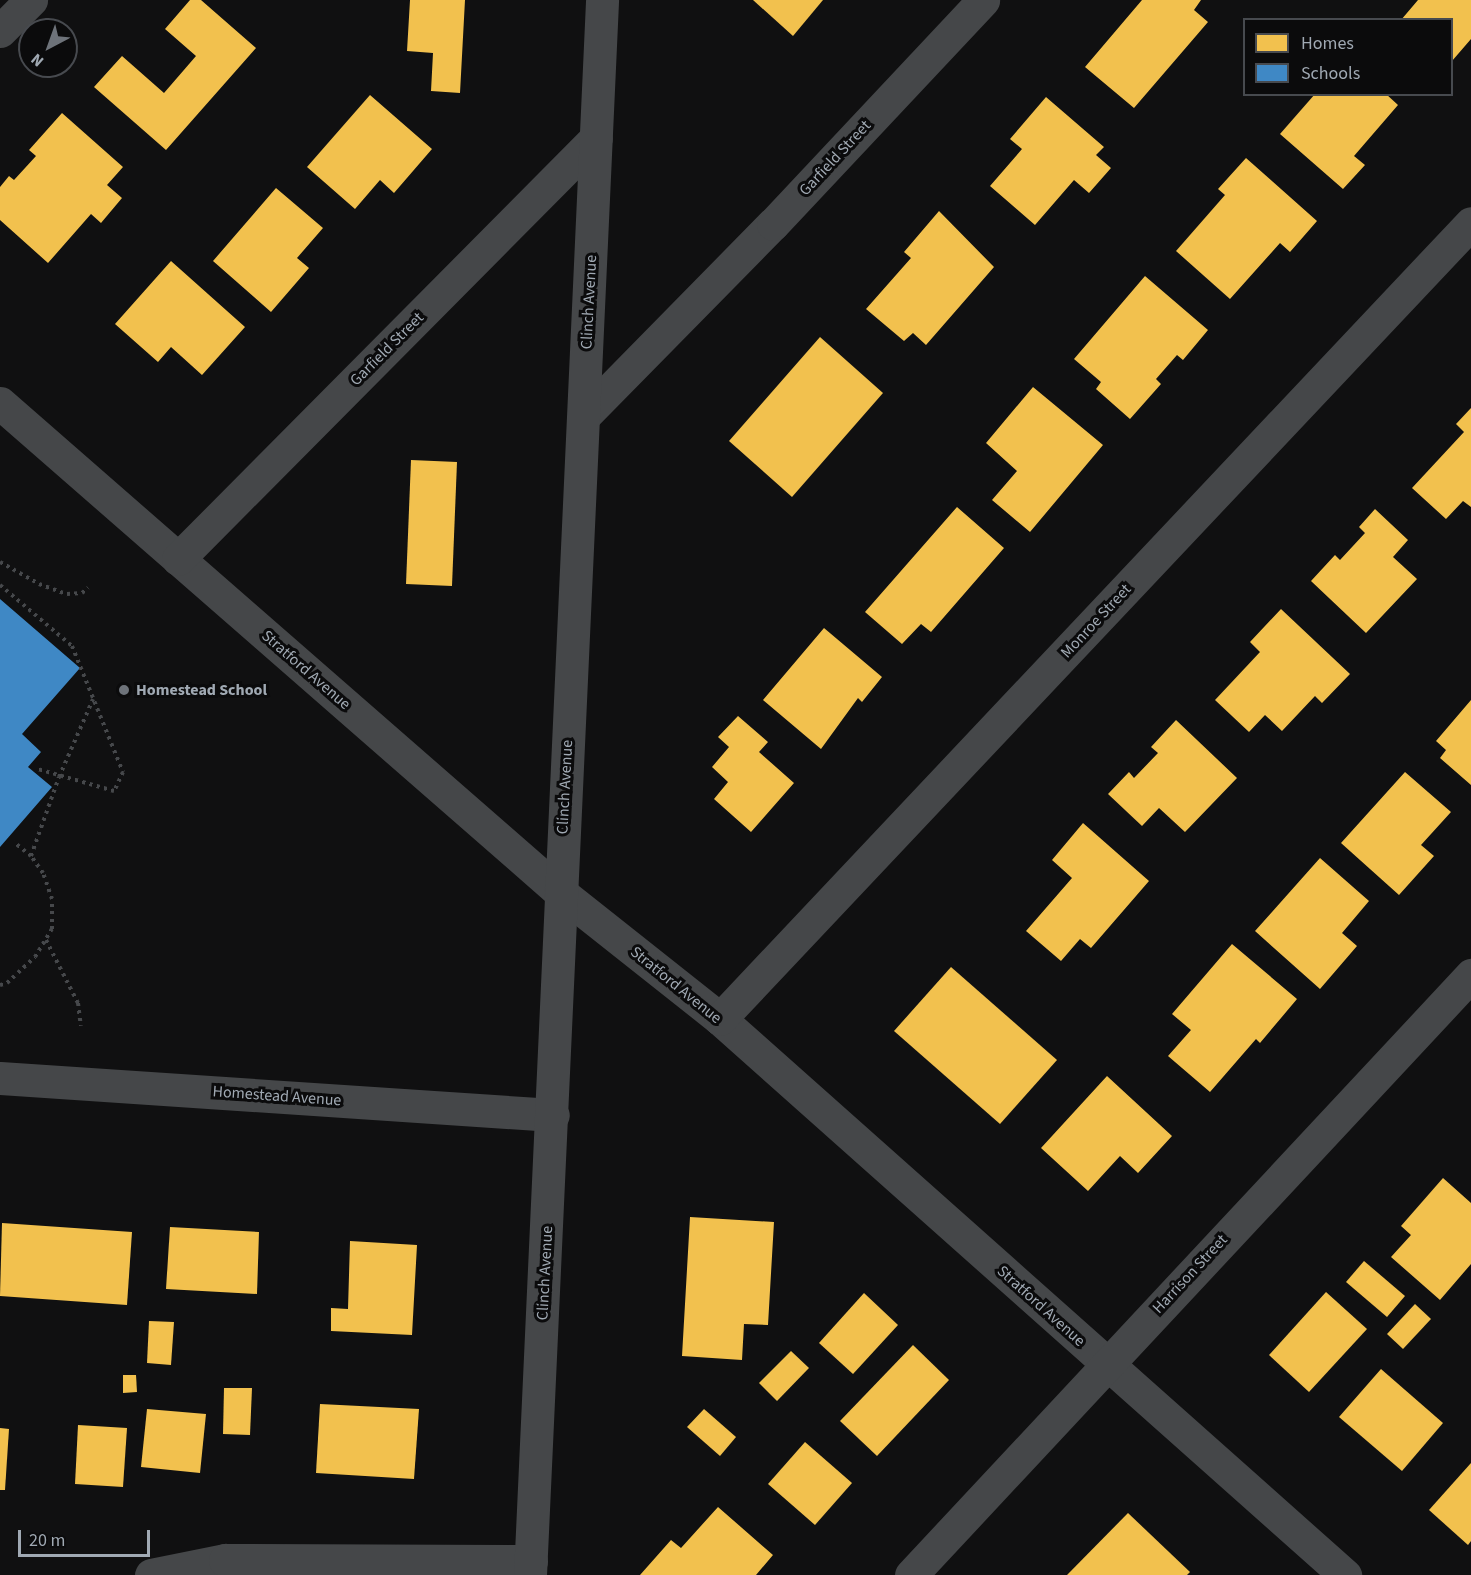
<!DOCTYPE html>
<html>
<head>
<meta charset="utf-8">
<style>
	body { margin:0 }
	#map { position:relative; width:1471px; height:1575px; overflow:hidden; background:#101011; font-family:"Source Sans 3",sans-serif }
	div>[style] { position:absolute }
	.homes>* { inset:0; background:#f2c14e }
	.schools>* { inset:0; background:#3f88c5 }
	.path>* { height:4px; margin-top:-2px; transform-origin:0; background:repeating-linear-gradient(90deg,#46484b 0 3px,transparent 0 7.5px) }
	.minor>* { height:33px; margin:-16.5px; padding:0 16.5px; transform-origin:16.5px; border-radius:16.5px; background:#454749 }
	.dots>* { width:16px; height:16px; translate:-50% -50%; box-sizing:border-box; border:3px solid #0b0b0c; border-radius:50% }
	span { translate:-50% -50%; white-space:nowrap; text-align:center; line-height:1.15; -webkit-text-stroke:6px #0b0b0c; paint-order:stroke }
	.street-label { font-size:16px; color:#a0a9b3 }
	.poi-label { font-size:16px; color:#a0a9b3; font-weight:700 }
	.left { translate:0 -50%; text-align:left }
	.legend { position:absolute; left:1243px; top:18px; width:210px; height:78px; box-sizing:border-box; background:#0b0b0c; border:2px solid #474a4f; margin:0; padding:8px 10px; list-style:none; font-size:18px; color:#a0a9b3 }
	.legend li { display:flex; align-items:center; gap:12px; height:30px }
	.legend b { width:30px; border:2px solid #474a4f }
	.north { position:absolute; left:18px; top:18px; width:60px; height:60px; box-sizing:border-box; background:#0b0b0c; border:2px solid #474a4f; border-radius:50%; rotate:221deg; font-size:16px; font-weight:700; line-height:24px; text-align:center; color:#a0a9b3 }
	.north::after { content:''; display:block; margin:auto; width:21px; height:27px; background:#6e737a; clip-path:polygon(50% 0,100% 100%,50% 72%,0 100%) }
	.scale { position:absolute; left:18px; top:1530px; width:132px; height:27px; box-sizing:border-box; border:3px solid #a0a9b3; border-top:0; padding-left:8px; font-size:18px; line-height:21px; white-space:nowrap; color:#a0a9b3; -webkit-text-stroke:4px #0b0b0c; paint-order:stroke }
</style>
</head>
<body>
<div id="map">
	<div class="homes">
		<div style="clip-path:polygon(190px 0,201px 0,256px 48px,166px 150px,94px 87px,122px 56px,164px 93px,196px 56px,165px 29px)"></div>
		<div style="clip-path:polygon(410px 0,465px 0,460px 93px,431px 91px,433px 53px,407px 51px)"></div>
		<div style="clip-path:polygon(753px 0,823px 0,793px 36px)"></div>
		<div style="clip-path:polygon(1142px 0,1201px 0,1194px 10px,1208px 22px,1134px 108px,1085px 67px)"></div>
		<div style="clip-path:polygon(1418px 0,1471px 0,1471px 39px,1452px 61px,1452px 20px,1401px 20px)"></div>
		<div style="clip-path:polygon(1315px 94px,1386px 94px,1398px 105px,1354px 156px,1365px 165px,1343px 189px,1280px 134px)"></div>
		<div style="clip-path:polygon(370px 95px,432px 149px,394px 193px,380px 180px,355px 209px,307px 167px)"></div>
		<div style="clip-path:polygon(1046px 97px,1104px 147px,1096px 155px,1111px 168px,1089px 193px,1074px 180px,1035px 225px,990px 186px,1022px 149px,1010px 139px)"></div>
		<div style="clip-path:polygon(62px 113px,123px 167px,107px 185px,122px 198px,101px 223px,91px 214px,48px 263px,0 220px,0 187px,9px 176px,14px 180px,36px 156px,29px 150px)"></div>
		<div style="clip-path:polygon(1246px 158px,1317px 221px,1290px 252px,1280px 243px,1230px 299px,1176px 251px,1225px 195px,1218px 189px)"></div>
		<div style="clip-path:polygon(276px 188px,323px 228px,297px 258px,309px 268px,271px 312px,213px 261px)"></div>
		<div style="clip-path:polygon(939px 211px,994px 267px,926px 345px,913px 333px,904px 341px,866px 309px,911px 258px,904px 252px)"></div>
		<div style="clip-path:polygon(171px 261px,245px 327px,202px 375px,171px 347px,158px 362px,115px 324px)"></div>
		<div style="clip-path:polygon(1145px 276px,1208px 330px,1183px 360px,1177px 355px,1156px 379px,1161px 384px,1130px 419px,1096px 389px,1101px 382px,1074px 359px)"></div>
		<div style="clip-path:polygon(820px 337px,883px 393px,792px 497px,729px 441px)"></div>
		<div style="clip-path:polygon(1033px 387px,1103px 445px,1030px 532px,992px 500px,1017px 471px,986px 443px)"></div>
		<div style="clip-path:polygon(1471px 408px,1471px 507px,1463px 501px,1446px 519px,1412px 488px,1464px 432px,1456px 424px)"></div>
		<div style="clip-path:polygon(411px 460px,457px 462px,452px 586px,406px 584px)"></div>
		<div style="clip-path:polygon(957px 507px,1004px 548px,931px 632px,921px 624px,902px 644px,865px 612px)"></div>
		<div style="clip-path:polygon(1375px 509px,1408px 540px,1393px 557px,1417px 579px,1366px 633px,1311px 581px,1335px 555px,1340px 560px,1365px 533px,1359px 527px)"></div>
		<div style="clip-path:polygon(1281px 609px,1350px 674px,1322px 703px,1315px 696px,1282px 731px,1265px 715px,1249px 732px,1215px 700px,1260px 652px,1250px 642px)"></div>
		<div style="clip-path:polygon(824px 628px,882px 677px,862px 702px,858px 698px,821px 749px,763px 700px)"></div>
		<div style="clip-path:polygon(1471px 700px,1471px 785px,1440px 758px,1446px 750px,1436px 741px)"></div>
		<div style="clip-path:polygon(738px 716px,768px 742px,759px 752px,794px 783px,751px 832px,714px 799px,728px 782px,712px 767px,729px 747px,718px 737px)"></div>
		<div style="clip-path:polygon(1176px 720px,1237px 778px,1185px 832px,1159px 808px,1142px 826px,1108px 794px,1129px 772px,1134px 778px,1158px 753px,1151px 747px)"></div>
		<div style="clip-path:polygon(1405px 772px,1451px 812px,1421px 845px,1434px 856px,1399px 895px,1341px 843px)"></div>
		<div style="clip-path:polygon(1083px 823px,1149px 881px,1091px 948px,1080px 939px,1061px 961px,1026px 931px,1072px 878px,1052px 860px)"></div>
		<div style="clip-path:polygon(1320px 858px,1369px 901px,1342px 933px,1357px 946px,1320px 989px,1255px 931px)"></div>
		<div style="clip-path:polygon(1232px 944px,1297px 999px,1260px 1043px,1256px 1039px,1210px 1092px,1168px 1056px,1191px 1030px,1172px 1014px)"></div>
		<div style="clip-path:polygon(951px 967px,1057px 1060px,1000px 1124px,894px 1031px)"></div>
		<div style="clip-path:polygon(1107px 1076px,1172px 1136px,1138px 1173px,1120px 1156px,1088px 1191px,1041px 1148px)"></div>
		<div style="clip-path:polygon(1443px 1178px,1471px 1203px,1471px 1264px,1440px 1300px,1391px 1257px,1411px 1235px,1401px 1226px)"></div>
		<div style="clip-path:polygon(690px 1217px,774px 1222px,768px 1325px,744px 1324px,742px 1360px,682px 1356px)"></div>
		<div style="clip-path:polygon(2px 1223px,132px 1232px,127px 1305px,0 1296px)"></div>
		<div style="clip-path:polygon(170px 1227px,259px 1232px,257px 1294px,166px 1289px)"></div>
		<div style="clip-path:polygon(350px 1241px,417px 1245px,412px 1335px,331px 1331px,331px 1308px,348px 1309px)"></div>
		<div style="clip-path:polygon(1364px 1261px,1405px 1296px,1387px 1317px,1346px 1282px)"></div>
		<div style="clip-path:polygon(1326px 1292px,1367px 1329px,1309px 1392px,1269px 1355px)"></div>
		<div style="clip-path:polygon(864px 1293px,898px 1325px,853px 1374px,819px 1343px)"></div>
		<div style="clip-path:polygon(1415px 1304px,1431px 1319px,1403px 1349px,1387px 1334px)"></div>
		<div style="clip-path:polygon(149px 1321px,174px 1322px,171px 1365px,147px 1363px)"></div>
		<div style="clip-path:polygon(913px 1345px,949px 1380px,877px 1456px,840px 1421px)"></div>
		<div style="clip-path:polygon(791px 1351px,809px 1368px,777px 1401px,759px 1383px)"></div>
		<div style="clip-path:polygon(1381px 1369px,1443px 1423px,1402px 1471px,1339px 1417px)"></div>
		<div style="clip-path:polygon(123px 1375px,136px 1375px,137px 1392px,123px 1393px)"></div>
		<div style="clip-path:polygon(224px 1388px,252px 1388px,250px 1435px,223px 1434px)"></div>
		<div style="clip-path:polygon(320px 1404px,419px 1409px,414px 1479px,316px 1473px)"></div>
		<div style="clip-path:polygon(147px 1409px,206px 1414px,200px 1473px,141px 1467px)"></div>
		<div style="clip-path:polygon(704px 1409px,736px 1437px,720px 1456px,687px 1427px)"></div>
		<div style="clip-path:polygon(78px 1425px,127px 1428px,123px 1487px,75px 1484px)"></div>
		<div style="clip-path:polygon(0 1428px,9px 1429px,5px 1490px,0 1490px)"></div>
		<div style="clip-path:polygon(805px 1442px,852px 1483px,815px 1525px,768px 1484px)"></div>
		<div style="clip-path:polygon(1471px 1463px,1471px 1541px,1468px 1545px,1429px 1510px)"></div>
		<div style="clip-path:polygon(718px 1507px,773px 1555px,756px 1575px,640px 1575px,671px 1540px,681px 1548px)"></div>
		<div style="clip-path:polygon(1128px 1513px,1190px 1572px,1187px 1575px,1067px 1575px)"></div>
	</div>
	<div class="schools">
		<div style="clip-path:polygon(0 599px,80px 668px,22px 734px,41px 752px,28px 767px,52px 787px,0 847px)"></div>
	</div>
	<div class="path">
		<div style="left:0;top:562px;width:45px;rotate:29.4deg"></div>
		<div style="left:39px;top:584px;width:30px;rotate:20deg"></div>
		<div style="left:67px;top:594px;width:15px;rotate:-4deg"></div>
		<div style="left:82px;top:593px;width:8px;rotate:-40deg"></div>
		<div style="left:0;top:585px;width:94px;rotate:40.3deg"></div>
		<div style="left:72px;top:646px;width:136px;rotate:68deg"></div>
		<div style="left:123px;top:772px;width:21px;rotate:115deg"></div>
		<div style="left:114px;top:791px;width:79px;rotate:-163.9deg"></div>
		<div style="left:31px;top:856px;width:84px;rotate:-70.5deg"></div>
		<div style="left:59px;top:777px;width:85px;rotate:-66.4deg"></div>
		<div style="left:46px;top:940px;width:71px;rotate:63.1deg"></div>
		<div style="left:78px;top:1003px;width:23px;rotate:83deg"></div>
		<div style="left:0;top:985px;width:7px;rotate:-16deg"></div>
		<div style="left:7px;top:983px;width:38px;rotate:-43deg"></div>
		<div style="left:35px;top:957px;width:33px;rotate:-59deg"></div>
		<div style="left:52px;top:929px;width:30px;rotate:-90deg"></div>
		<div style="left:52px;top:899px;width:28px;rotate:-109deg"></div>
		<div style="left:43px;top:873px;width:21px;rotate:-125deg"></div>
		<div style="left:31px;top:856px;width:22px;rotate:-141deg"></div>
	</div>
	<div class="minor">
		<div style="left:0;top:31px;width:44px;rotate:-45deg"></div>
		<div style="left:0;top:403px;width:743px;rotate:41.13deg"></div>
		<div style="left:560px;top:892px;width:204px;rotate:38.4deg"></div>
		<div style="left:720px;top:1019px;width:837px;rotate:41.66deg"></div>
		<div style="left:584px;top:416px;width:269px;rotate:-45.5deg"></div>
		<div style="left:773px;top:224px;width:307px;rotate:-46.8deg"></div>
		<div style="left:178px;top:559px;width:593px;rotate:-45.2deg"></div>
		<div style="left:720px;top:1019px;width:1094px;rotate:-46.67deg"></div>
		<div style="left:0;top:1078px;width:554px;rotate:3.83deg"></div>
		<div style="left:151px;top:1575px;width:76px;rotate:-11.5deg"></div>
		<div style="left:225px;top:1560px;width:306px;rotate:0.2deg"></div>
		<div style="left:530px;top:1575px;width:1577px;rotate:-87.38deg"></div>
		<div style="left:911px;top:1575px;width:821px;rotate:-46.97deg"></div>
	</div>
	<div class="dots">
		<div style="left:124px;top:690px;background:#6e737a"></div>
	</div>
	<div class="street-label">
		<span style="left:835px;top:158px;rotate:-47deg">Garfield Street</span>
		<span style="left:589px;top:302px;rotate:-87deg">Clinch Avenue</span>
		<span style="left:387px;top:349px;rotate:-45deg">Garfield Street</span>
		<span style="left:1096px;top:621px;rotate:-47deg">Monroe Street</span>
		<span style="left:306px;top:670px;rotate:41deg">Stratford Avenue</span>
		<span style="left:565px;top:787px;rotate:-87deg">Clinch Avenue</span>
		<span style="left:676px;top:985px;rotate:39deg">Stratford Avenue</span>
		<span style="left:277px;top:1096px;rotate:4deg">Homestead Avenue</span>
		<span style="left:545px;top:1273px;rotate:-87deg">Clinch Avenue</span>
		<span style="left:1190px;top:1274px;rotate:-47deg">Harrison Street</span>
		<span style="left:1041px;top:1306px;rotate:42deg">Stratford Avenue</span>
	</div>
	<div class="poi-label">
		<span class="left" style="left:136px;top:690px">Homestead School</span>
	</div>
	<ul class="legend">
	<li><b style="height:16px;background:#f2c14e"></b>Homes</li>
	<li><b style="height:16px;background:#3f88c5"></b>Schools</li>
	</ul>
	<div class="north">N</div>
	<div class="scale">20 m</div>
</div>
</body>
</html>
